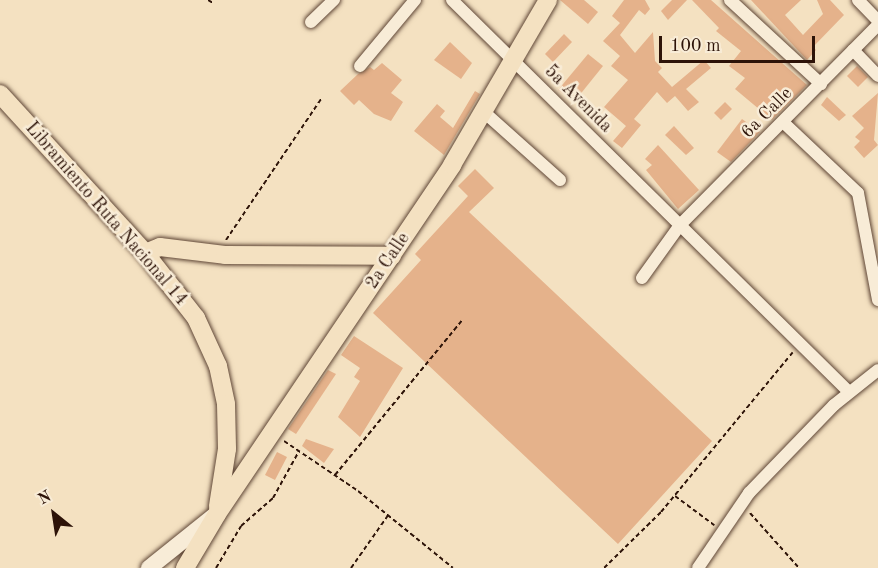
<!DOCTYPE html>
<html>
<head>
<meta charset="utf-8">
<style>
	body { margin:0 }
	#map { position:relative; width:878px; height:568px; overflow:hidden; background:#f4e1c1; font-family:"Old Standard TT",serif }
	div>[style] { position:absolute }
	.building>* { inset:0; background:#e5b28b }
	.path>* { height:2px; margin-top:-1px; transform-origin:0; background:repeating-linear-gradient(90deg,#2d1308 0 4.5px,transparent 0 7.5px) }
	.roads { filter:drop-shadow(0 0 2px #5f4636) drop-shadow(0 0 2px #5f4636) }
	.street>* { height:12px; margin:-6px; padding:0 6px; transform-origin:6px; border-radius:6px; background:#f8ecd7 }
	.secondary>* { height:16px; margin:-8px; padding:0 8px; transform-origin:8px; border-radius:8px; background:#f8ecd7 }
	.primary>* { height:18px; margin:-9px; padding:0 9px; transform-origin:9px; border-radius:9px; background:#f4e1c1 }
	span { translate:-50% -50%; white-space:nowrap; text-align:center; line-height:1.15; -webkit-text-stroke:5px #f8ecd7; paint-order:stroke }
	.street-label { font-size:18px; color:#2d1308 }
	.north { position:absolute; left:24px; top:484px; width:60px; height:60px; -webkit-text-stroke:4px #f8ecd7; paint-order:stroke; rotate:330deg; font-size:16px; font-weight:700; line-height:24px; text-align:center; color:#2d1308 }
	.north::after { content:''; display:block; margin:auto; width:21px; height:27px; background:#2d1308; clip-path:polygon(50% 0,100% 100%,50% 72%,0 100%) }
	.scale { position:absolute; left:659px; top:36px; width:156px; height:27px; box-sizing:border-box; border:3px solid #2d1308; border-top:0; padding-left:8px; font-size:18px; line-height:21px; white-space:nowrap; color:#2d1308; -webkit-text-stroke:4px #f8ecd7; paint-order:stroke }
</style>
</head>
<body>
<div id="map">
	<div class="building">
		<div style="clip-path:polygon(560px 0,584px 0,598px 12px,588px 24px)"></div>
		<div style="clip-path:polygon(624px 0,645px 0,650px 9px,645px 15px,639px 10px,620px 35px,635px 53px,653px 32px,655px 61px,662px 68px,658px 72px,672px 87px,704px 60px,711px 68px,686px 89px,699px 102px,688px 111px,675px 96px,667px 103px,657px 92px,634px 119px,641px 125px,622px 148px,613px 141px,626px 126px,604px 107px,628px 80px,611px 66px,620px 56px,603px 41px,620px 23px,612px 16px)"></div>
		<div style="clip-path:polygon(672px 0,687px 0,668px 20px,661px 11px)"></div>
		<div style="clip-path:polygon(692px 0,711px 0,807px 85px,772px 120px,735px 89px,745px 78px,729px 66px,741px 51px,716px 31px,719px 28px)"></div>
		<div style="clip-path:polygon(751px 0,801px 0,785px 15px,803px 35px,823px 14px,817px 0,830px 0,844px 15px,813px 47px,816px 50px,807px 60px)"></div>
		<div style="clip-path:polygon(564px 34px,572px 42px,553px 62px,545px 54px)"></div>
		<div style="clip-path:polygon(450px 42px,472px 63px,461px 79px,434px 60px)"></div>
		<div style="clip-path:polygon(588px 54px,603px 66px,574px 102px,558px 90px)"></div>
		<div style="clip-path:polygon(382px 63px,402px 80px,391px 93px,403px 102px,391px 121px,374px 114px,359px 100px,354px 105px,340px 91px,358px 74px,370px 67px,374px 70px)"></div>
		<div style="clip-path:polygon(857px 66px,868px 77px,858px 87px,847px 76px)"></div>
		<div style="clip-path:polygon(475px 91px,480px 94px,444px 155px,414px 131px,437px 104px,445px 111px,440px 117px,453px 128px)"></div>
		<div style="clip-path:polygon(878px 93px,874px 140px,878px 145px,864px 158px,854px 147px,860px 141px,855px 137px,864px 128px,852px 116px)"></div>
		<div style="clip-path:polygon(827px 97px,846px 115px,839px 121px,821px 105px)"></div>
		<div style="clip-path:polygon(725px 102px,732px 109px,721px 120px,714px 113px)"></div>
		<div style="clip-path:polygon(742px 119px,760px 132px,731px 162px,717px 152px)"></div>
		<div style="clip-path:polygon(674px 126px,694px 148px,686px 155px,665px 135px)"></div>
		<div style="clip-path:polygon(658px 145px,699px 190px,678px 209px,646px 170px,652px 165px,645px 159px)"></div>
		<div style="clip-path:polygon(475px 169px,494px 188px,469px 212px,712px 441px,618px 544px,373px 313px,421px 260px,415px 254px,468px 196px,458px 186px)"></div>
		<div style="clip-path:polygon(354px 336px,403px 368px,360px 437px,338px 417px,360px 381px,354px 377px,360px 368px,341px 355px)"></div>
		<div style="clip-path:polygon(328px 370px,336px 374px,296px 434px,288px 429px)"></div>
		<div style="clip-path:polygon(306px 439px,334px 449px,324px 463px,302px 446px)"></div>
		<div style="clip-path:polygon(277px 452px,287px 457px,275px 480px,265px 475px)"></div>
	</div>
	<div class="path">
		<div style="left:208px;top:0;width:6px;rotate:31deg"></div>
		<div style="left:226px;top:240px;width:170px;rotate:-56deg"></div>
		<div style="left:284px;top:441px;width:89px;rotate:34deg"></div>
		<div style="left:358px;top:491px;width:122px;rotate:39deg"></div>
		<div style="left:335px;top:475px;width:202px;rotate:-50.6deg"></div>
		<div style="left:675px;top:496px;width:49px;rotate:36.6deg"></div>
		<div style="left:750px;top:513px;width:74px;rotate:48.3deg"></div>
		<div style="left:216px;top:568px;width:49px;rotate:-59.2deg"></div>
		<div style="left:241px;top:526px;width:43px;rotate:-41.2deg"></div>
		<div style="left:273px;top:498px;width:54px;rotate:-61deg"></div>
		<div style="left:351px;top:568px;width:66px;rotate:-54.9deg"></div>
		<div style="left:604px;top:568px;width:80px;rotate:-44.5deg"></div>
		<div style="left:661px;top:512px;width:207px;rotate:-50.5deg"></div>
	</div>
	<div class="roads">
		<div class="street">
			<div style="left:452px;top:0;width:558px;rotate:44.64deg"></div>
			<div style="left:730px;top:0;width:124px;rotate:42.7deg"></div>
			<div style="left:858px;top:0;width:29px;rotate:46deg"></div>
			<div style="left:311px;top:22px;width:32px;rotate:-44deg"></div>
			<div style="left:853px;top:50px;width:36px;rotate:46deg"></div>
			<div style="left:360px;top:66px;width:86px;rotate:-50.2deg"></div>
			<div style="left:484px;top:112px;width:102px;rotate:41.8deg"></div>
			<div style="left:784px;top:123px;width:102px;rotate:43.4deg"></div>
			<div style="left:858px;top:193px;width:109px;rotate:79.4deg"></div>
			<div style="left:642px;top:278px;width:65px;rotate:-54.4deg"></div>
			<div style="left:680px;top:225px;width:281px;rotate:-45.3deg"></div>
			<div style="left:698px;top:568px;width:91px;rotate:-55.8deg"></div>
			<div style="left:749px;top:493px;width:122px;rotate:-46deg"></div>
			<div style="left:834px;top:405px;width:56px;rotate:-38.5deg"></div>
		</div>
		<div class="secondary">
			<div style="left:149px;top:568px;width:83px;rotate:-38.7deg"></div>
		</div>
		<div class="primary">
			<div style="left:0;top:94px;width:215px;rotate:47.6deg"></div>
			<div style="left:145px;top:253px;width:83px;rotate:51.9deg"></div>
			<div style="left:196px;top:318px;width:53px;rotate:65.4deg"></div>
			<div style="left:218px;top:366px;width:39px;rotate:78deg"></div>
			<div style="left:226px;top:404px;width:45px;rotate:88.7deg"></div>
			<div style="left:227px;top:449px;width:58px;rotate:99deg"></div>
			<div style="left:145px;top:253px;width:16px;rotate:-22deg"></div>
			<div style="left:160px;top:247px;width:65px;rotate:7deg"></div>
			<div style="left:225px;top:255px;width:167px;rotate:0.3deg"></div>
			<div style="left:185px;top:568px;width:63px;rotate:-59.3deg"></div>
			<div style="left:217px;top:514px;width:421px;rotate:-56deg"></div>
			<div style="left:452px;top:165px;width:191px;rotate:-59.8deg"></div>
		</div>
	</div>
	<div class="street-label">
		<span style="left:578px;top:99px;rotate:45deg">5a Avenida</span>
		<span style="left:767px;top:113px;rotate:-45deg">6a Calle</span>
		<span style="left:106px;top:214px;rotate:49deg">Libramiento Ruta Nacional 14</span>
		<span style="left:388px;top:261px;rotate:-56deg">2a Calle</span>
	</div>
	<div class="north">N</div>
	<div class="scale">100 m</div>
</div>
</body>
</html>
